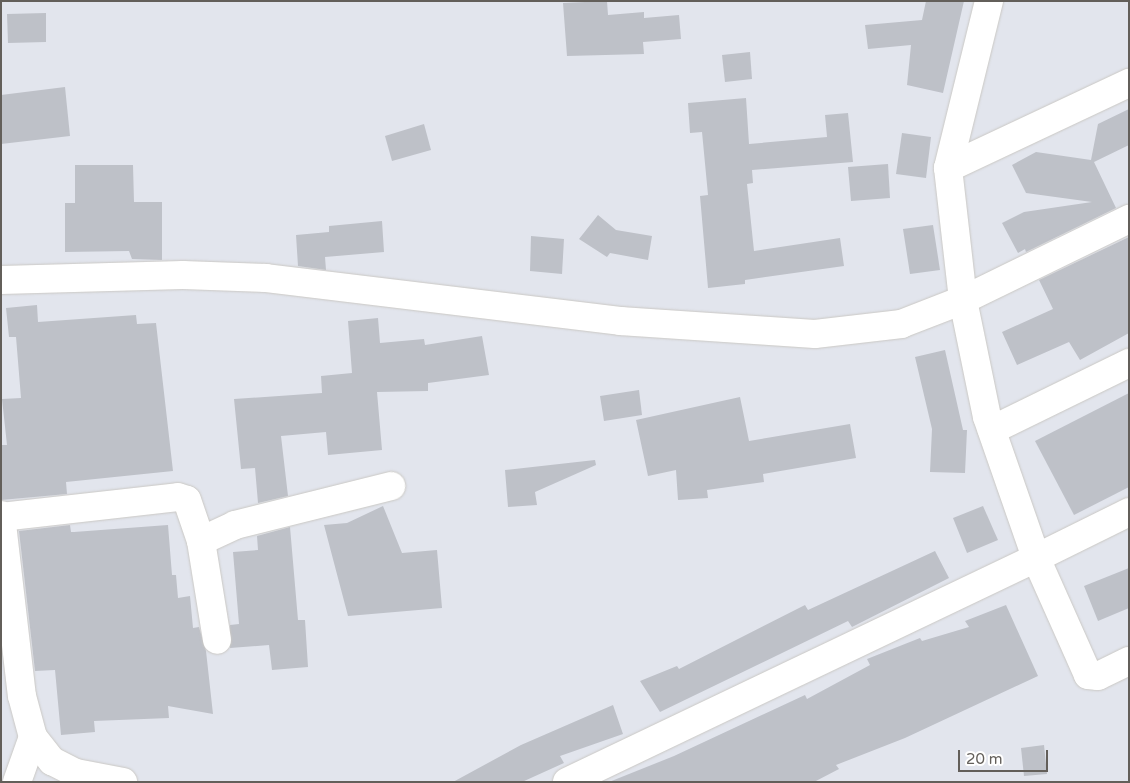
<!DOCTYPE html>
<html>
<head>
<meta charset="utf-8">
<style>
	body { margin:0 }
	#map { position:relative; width:1130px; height:783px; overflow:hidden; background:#e2e5ed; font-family:"Varela Round",sans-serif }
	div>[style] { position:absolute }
	.building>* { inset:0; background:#bec1c8 }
	.roads { filter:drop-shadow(0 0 1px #cac8c4) drop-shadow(0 0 1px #cac8c4) }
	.minor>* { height:28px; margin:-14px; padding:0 14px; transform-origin:14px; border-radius:14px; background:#fff }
	.tertiary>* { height:28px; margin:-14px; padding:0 14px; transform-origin:14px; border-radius:14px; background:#fff }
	span { translate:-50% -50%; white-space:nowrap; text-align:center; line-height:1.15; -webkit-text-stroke:4px #fff; paint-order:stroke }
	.frame { position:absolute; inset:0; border:2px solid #635f5a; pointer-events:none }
	.scale { position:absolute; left:958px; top:750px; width:90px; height:22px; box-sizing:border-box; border:2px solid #635f5a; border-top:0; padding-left:6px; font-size:15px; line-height:18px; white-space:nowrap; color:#635f5a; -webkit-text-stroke:4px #fff; paint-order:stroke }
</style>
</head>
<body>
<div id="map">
	<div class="building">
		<div style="clip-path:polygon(607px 1px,608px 15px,644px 12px,644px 18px,679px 15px,681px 39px,643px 42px,644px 54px,567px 56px,563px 3px)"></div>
		<div style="clip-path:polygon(926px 1px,964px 1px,943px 93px,907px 85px,911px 45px,868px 49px,865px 25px,922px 20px)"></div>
		<div style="clip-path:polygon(46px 13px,46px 42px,8px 43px,7px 14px)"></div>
		<div style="clip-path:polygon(750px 52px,752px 79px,725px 82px,722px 55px)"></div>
		<div style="clip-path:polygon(65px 87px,70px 136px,1px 144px,1px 95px)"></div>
		<div style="clip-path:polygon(746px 98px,749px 144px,827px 137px,825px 115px,848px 113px,853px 162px,752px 170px,753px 183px,747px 184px,754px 251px,840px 238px,844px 266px,745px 280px,745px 284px,708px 288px,700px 196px,708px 195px,702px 132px,690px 133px,688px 103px)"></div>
		<div style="clip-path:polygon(1129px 109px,1129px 145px,1094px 162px,1116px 208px,1026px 252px,1025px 249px,1018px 253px,1002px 223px,1024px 212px,1092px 202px,1026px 193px,1012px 165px,1036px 152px,1091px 160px,1098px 124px)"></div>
		<div style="clip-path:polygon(424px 124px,431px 150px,392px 161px,385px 136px)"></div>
		<div style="clip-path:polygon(902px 133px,931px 137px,926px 178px,896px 174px)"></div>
		<div style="clip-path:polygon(888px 164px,890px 198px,851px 201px,848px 167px)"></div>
		<div style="clip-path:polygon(75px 165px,133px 165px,134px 202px,162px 202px,162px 260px,132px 259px,129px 251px,65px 252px,65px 203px,75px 203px)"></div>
		<div style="clip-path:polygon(598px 215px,616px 230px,652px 236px,648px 260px,610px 253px,607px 257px,579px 239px)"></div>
		<div style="clip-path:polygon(382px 221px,384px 252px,325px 257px,326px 270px,298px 266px,296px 235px,329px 232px,329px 226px)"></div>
		<div style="clip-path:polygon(933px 225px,940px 270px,910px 274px,903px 229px)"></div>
		<div style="clip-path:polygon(531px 236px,564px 239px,562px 274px,530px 271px)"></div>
		<div style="clip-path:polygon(1129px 237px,1129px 333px,1080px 360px,1069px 342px,1017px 365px,1002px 332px,1053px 309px,1039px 280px)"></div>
		<div style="clip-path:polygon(37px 305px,38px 322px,136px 315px,137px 324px,156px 323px,173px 471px,66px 482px,67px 494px,1px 500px,1px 445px,7px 445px,2px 399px,21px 398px,16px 337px,9px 337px,6px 308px)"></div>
		<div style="clip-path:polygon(378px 318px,380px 343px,424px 339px,425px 345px,482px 336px,489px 375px,428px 383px,428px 391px,377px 392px,382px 450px,328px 455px,326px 432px,281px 436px,288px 496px,258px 503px,255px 468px,241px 469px,234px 399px,322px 393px,321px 376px,352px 373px,348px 321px)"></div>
		<div style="clip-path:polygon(945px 350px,963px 430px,967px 430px,965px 473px,930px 472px,932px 429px,915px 357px)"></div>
		<div style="clip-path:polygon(639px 390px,642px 415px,604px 421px,600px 396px)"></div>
		<div style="clip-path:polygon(1129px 393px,1129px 487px,1074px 515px,1035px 441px)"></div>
		<div style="clip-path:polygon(740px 397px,749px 441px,850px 424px,856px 458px,763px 474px,764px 482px,707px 490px,708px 498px,678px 500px,676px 470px,648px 476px,636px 420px)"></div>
		<div style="clip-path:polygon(595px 460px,596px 465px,535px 492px,537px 505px,508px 507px,505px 470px)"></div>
		<div style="clip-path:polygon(383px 506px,402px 553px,437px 550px,442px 608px,348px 616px,324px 525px,347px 523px)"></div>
		<div style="clip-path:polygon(983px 506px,998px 540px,967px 553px,953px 518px)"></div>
		<div style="clip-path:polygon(70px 525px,71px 532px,74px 532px,168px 525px,172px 575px,176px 575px,178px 598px,190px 596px,193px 628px,199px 627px,206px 651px,213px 714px,168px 706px,169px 718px,94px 721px,95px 732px,61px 735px,55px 670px,35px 671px,19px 531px)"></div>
		<div style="clip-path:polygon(290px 527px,298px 620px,305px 620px,308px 667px,272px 670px,269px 645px,230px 648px,230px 625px,239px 624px,233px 552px,258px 550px,257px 536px)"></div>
		<div style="clip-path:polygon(935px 551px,949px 578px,852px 627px,848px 621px,660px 712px,640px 681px,677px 666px,679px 669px,805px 605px,808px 610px)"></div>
		<div style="clip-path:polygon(1129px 568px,1129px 608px,1098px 621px,1084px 586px)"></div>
		<div style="clip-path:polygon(1006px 605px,1038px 676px,905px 738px,836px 765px,839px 769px,814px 782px,609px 782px,674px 756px,805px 695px,807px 699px,870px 665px,867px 659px,920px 638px,922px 641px,969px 627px,965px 621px)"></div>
		<div style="clip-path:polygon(613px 705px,623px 734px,560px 756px,564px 763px,522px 782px,453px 782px,521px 745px)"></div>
		<div style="clip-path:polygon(1044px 745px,1047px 774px,1024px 776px,1021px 748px)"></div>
	</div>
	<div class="roads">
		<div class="minor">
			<div style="left:989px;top:1px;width:172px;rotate:103.8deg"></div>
			<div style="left:948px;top:168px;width:133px;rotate:83.5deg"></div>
			<div style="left:963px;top:300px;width:185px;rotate:-26deg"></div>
			<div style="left:948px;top:168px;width:200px;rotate:-25.2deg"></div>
			<div style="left:992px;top:430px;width:153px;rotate:-26.1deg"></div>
			<div style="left:1px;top:515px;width:182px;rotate:83.4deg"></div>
			<div style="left:22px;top:696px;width:42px;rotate:75deg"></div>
			<div style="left:33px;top:737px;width:31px;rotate:52deg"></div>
			<div style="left:52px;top:761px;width:27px;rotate:27deg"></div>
			<div style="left:76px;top:773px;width:48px;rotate:10.8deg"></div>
			<div style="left:1px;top:517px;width:178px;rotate:-6.4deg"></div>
			<div style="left:178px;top:497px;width:9px;rotate:18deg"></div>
			<div style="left:187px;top:500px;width:43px;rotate:71.1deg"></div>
			<div style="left:201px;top:541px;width:100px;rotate:80.8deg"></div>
			<div style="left:201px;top:541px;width:38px;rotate:-25deg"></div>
			<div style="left:235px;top:525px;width:161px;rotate:-14deg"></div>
			<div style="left:17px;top:782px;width:48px;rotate:-70.4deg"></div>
			<div style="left:567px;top:782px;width:520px;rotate:-25.53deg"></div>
			<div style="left:1036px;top:558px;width:128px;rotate:66deg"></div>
			<div style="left:1088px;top:675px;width:10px;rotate:6deg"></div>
			<div style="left:1098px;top:676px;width:34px;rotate:-26deg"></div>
		</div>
		<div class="tertiary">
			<div style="left:1px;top:280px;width:182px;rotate:-1.6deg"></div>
			<div style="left:183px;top:275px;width:83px;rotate:2.1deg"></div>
			<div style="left:266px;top:278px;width:357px;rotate:6.9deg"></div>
			<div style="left:620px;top:321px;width:195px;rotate:3.8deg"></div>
			<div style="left:815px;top:334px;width:87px;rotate:-6.6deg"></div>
			<div style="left:901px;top:324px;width:66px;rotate:-21.2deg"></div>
			<div style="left:963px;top:300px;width:119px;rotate:78.4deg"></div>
			<div style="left:987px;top:417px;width:149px;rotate:70.8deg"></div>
			<div style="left:1036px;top:558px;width:104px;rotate:-26.3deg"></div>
		</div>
	</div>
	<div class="frame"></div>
	<div class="scale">20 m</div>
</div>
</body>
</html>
